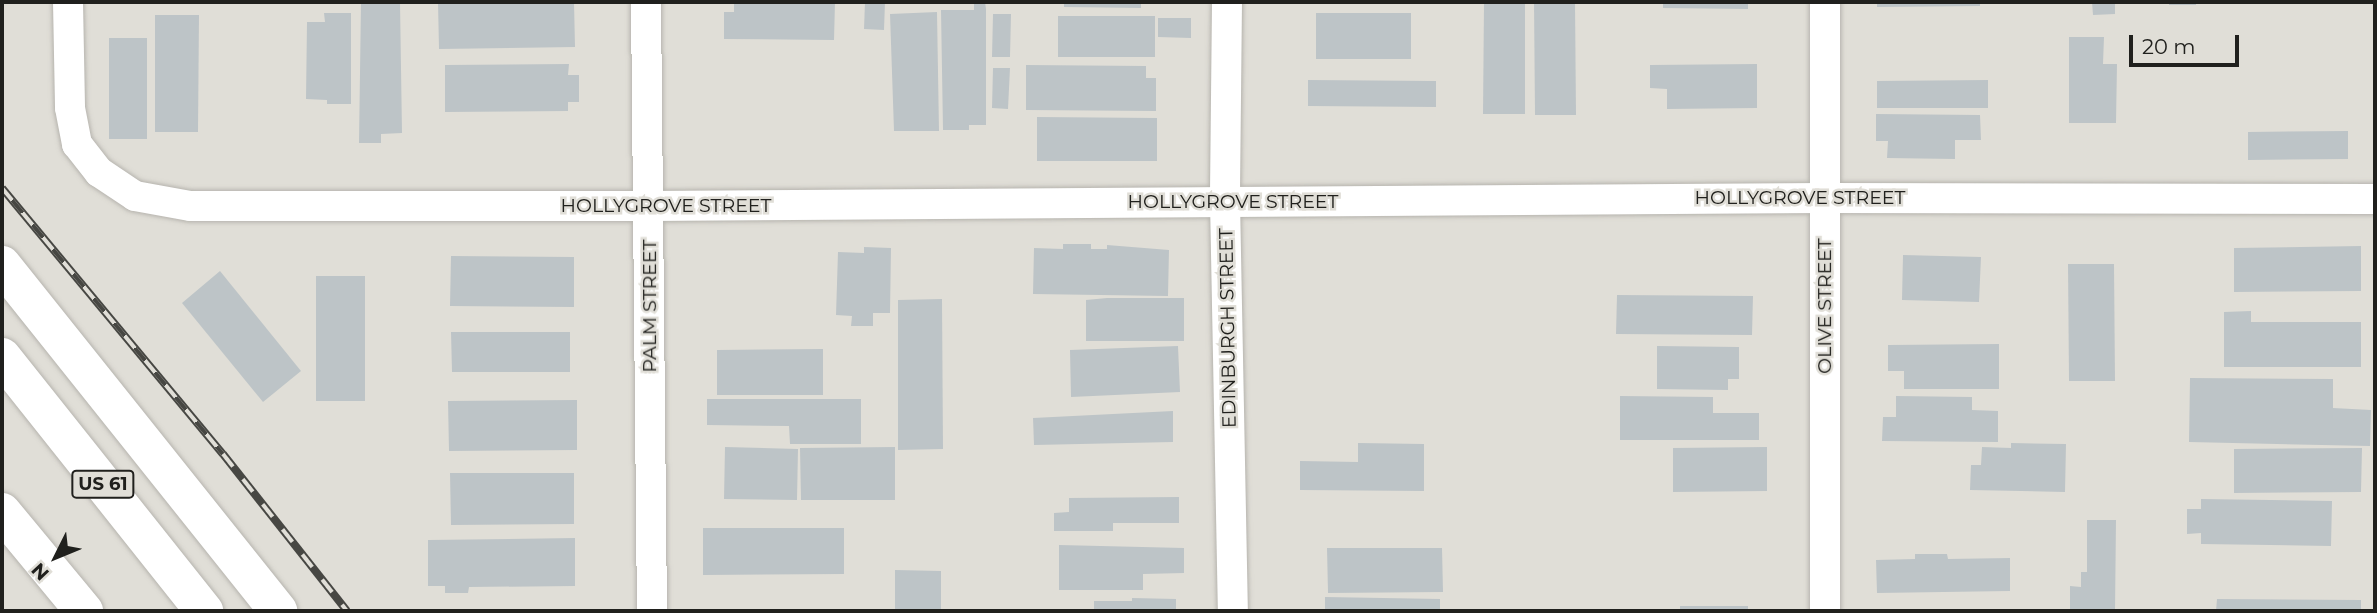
<!DOCTYPE html>
<html>
<head>
<meta charset="utf-8">
<style>
	body { margin:0 }
	#map { position:relative; width:2377px; height:613px; overflow:hidden; background:#e0ded7; font-family:Montserrat,sans-serif }
	div>[style] { position:absolute }
	.building>* { inset:0; background:#bdc4c7 }
	.roads { filter:drop-shadow(0 0 2px #b6b4ae) drop-shadow(0 0 2px #b6b4ae) }
	.street>* { height:30px; margin:-15px; padding:0 15px; transform-origin:15px; border-radius:15px; background:#fff }
	.highway>* { height:38px; margin:-19px; padding:0 19px; transform-origin:19px; border-radius:19px; background:#fff }
	.rail>* { height:8px; margin-top:-4px; transform-origin:0; background:repeating-linear-gradient(90deg,#e0ded7 0 16px,#474743 0 32px); box-sizing:border-box; border-block:2px solid #474743 }
	span { translate:-50% -50%; white-space:nowrap; text-align:center; line-height:1.15; -webkit-text-stroke:5px #e0ded7; paint-order:stroke }
	.shield-label span { padding:2px 5px; background:#e0ded7; border:2px solid; border-radius:5px; -webkit-text-stroke-width:0 }
	.shield-label { font-size:18px; color:#20201d; font-weight:700 }
	.street-label { font-size:19px; color:#20201d }
	.frame { position:absolute; inset:0; border:4px solid #20201d; pointer-events:none }
	.north { position:absolute; left:21px; top:522px; width:70px; height:70px; -webkit-text-stroke:5px #e0ded7; paint-order:stroke; rotate:227deg; font-size:19px; font-weight:700; line-height:28px; text-align:center; color:#20201d }
	.north::after { content:''; display:block; margin:auto; width:24px; height:32px; background:#20201d; clip-path:polygon(50% 0,100% 100%,50% 72%,0 100%) }
	.scale { position:absolute; left:2129px; top:35px; width:110px; height:32px; box-sizing:border-box; border:4px solid #20201d; border-top:0; padding-left:9px; font-size:21px; line-height:24px; white-space:nowrap; color:#20201d; -webkit-text-stroke:5px #e0ded7; paint-order:stroke }
</style>
</head>
<body>
<div id="map">
	<div class="building">
		<div style="clip-path:polygon(361px 2px,400px 2px,402px 133px,381px 134px,381px 143px,359px 143px)"></div>
		<div style="clip-path:polygon(438px 2px,574px 2px,575px 47px,439px 49px)"></div>
		<div style="clip-path:polygon(734px 2px,835px 2px,834px 40px,724px 39px,724px 12px,734px 12px)"></div>
		<div style="clip-path:polygon(865px 2px,885px 2px,884px 30px,864px 29px)"></div>
		<div style="clip-path:polygon(974px 2px,985px 2px,986px 9px,986px 125px,969px 125px,969px 130px,943px 130px,941px 10px,974px 10px)"></div>
		<div style="clip-path:polygon(1064px 2px,1141px 2px,1141px 8px,1064px 7px)"></div>
		<div style="clip-path:polygon(1484px 2px,1525px 2px,1525px 114px,1483px 114px)"></div>
		<div style="clip-path:polygon(1534px 2px,1575px 2px,1576px 115px,1535px 115px)"></div>
		<div style="clip-path:polygon(1663px 2px,1748px 2px,1748px 9px,1663px 8px)"></div>
		<div style="clip-path:polygon(1877px 2px,1980px 2px,1980px 6px,1877px 7px)"></div>
		<div style="clip-path:polygon(2092px 2px,2115px 2px,2115px 14px,2093px 15px)"></div>
		<div style="clip-path:polygon(2169px 2px,2196px 2px,2196px 5px,2169px 5px)"></div>
		<div style="clip-path:polygon(937px 12px,939px 131px,894px 131px,890px 14px)"></div>
		<div style="clip-path:polygon(324px 13px,351px 13px,351px 104px,327px 104px,327px 100px,306px 99px,307px 22px,325px 22px)"></div>
		<div style="clip-path:polygon(1316px 13px,1411px 13px,1411px 59px,1316px 59px)"></div>
		<div style="clip-path:polygon(993px 14px,1011px 14px,1010px 57px,992px 57px)"></div>
		<div style="clip-path:polygon(155px 15px,199px 15px,198px 132px,155px 132px)"></div>
		<div style="clip-path:polygon(1058px 16px,1155px 16px,1155px 57px,1058px 57px)"></div>
		<div style="clip-path:polygon(1158px 18px,1191px 18px,1191px 38px,1158px 37px)"></div>
		<div style="clip-path:polygon(2069px 37px,2104px 37px,2103px 64px,2117px 64px,2116px 123px,2069px 123px)"></div>
		<div style="clip-path:polygon(109px 38px,147px 38px,147px 139px,109px 139px)"></div>
		<div style="clip-path:polygon(569px 64px,568px 75px,579px 75px,579px 102px,568px 102px,568px 111px,445px 112px,445px 65px)"></div>
		<div style="clip-path:polygon(1757px 64px,1757px 108px,1667px 109px,1667px 89px,1650px 88px,1650px 65px)"></div>
		<div style="clip-path:polygon(1026px 65px,1146px 66px,1146px 78px,1156px 78px,1156px 111px,1026px 110px)"></div>
		<div style="clip-path:polygon(993px 68px,1010px 68px,1008px 109px,992px 108px)"></div>
		<div style="clip-path:polygon(1308px 80px,1436px 81px,1436px 107px,1308px 106px)"></div>
		<div style="clip-path:polygon(1988px 80px,1988px 108px,1877px 108px,1877px 81px)"></div>
		<div style="clip-path:polygon(1876px 114px,1980px 115px,1981px 140px,1955px 140px,1955px 159px,1887px 158px,1888px 141px,1876px 141px)"></div>
		<div style="clip-path:polygon(1037px 117px,1157px 118px,1157px 161px,1037px 161px)"></div>
		<div style="clip-path:polygon(2348px 131px,2348px 159px,2248px 160px,2248px 132px)"></div>
		<div style="clip-path:polygon(1063px 244px,1091px 244px,1091px 249px,1107px 249px,1107px 245px,1169px 250px,1168px 296px,1033px 294px,1034px 248px,1063px 249px)"></div>
		<div style="clip-path:polygon(2361px 246px,2361px 291px,2234px 292px,2234px 248px)"></div>
		<div style="clip-path:polygon(864px 247px,891px 248px,890px 313px,873px 313px,873px 326px,851px 326px,852px 316px,836px 315px,838px 252px,864px 253px)"></div>
		<div style="clip-path:polygon(1903px 255px,1981px 257px,1979px 302px,1902px 300px)"></div>
		<div style="clip-path:polygon(451px 256px,574px 257px,574px 307px,450px 306px)"></div>
		<div style="clip-path:polygon(2068px 264px,2114px 264px,2115px 381px,2069px 381px)"></div>
		<div style="clip-path:polygon(220px 271px,301px 371px,263px 402px,182px 303px)"></div>
		<div style="clip-path:polygon(316px 276px,365px 276px,365px 401px,316px 401px)"></div>
		<div style="clip-path:polygon(1617px 295px,1753px 296px,1752px 335px,1616px 334px)"></div>
		<div style="clip-path:polygon(1107px 298px,1184px 298px,1184px 341px,1086px 341px,1086px 300px)"></div>
		<div style="clip-path:polygon(942px 299px,943px 449px,898px 450px,898px 300px)"></div>
		<div style="clip-path:polygon(2251px 311px,2251px 322px,2361px 322px,2361px 367px,2224px 367px,2224px 312px)"></div>
		<div style="clip-path:polygon(451px 332px,570px 332px,570px 372px,452px 372px)"></div>
		<div style="clip-path:polygon(1999px 344px,1999px 389px,1904px 389px,1904px 371px,1888px 371px,1888px 345px)"></div>
		<div style="clip-path:polygon(1178px 346px,1180px 392px,1071px 397px,1070px 350px)"></div>
		<div style="clip-path:polygon(1657px 346px,1739px 347px,1739px 379px,1728px 379px,1728px 390px,1657px 389px)"></div>
		<div style="clip-path:polygon(823px 349px,823px 395px,717px 395px,717px 350px)"></div>
		<div style="clip-path:polygon(2190px 378px,2333px 379px,2333px 408px,2371px 410px,2370px 446px,2189px 442px)"></div>
		<div style="clip-path:polygon(1620px 396px,1713px 397px,1713px 413px,1759px 413px,1759px 440px,1620px 440px)"></div>
		<div style="clip-path:polygon(1896px 396px,1972px 397px,1972px 410px,1998px 411px,1998px 442px,1882px 441px,1883px 417px,1896px 417px)"></div>
		<div style="clip-path:polygon(707px 399px,861px 399px,861px 444px,790px 444px,789px 426px,707px 425px)"></div>
		<div style="clip-path:polygon(577px 400px,577px 450px,449px 451px,448px 401px)"></div>
		<div style="clip-path:polygon(1173px 411px,1173px 442px,1034px 445px,1033px 418px)"></div>
		<div style="clip-path:polygon(1358px 443px,1424px 444px,1424px 491px,1300px 490px,1300px 461px,1358px 462px)"></div>
		<div style="clip-path:polygon(2011px 443px,2066px 444px,2065px 492px,1970px 490px,1971px 465px,1981px 465px,1982px 447px,2011px 448px)"></div>
		<div style="clip-path:polygon(725px 447px,798px 449px,797px 500px,724px 499px)"></div>
		<div style="clip-path:polygon(895px 447px,895px 500px,801px 500px,800px 448px)"></div>
		<div style="clip-path:polygon(1767px 447px,1767px 491px,1673px 492px,1673px 448px)"></div>
		<div style="clip-path:polygon(2362px 448px,2361px 492px,2234px 493px,2234px 449px)"></div>
		<div style="clip-path:polygon(450px 473px,574px 473px,574px 524px,451px 525px)"></div>
		<div style="clip-path:polygon(1179px 497px,1179px 523px,1113px 523px,1113px 531px,1054px 531px,1054px 513px,1069px 512px,1069px 498px)"></div>
		<div style="clip-path:polygon(2201px 499px,2332px 501px,2331px 546px,2201px 544px,2201px 533px,2187px 534px,2187px 509px,2201px 509px)"></div>
		<div style="clip-path:polygon(2087px 520px,2116px 520px,2115px 611px,2070px 611px,2070px 586px,2081px 587px,2081px 572px,2087px 572px)"></div>
		<div style="clip-path:polygon(703px 528px,844px 528px,844px 574px,703px 575px)"></div>
		<div style="clip-path:polygon(575px 538px,575px 586px,469px 587px,468px 593px,445px 593px,445px 586px,428px 586px,428px 540px)"></div>
		<div style="clip-path:polygon(1059px 545px,1184px 548px,1184px 573px,1143px 574px,1143px 590px,1059px 590px)"></div>
		<div style="clip-path:polygon(1327px 548px,1442px 548px,1443px 592px,1328px 593px)"></div>
		<div style="clip-path:polygon(1915px 554px,1947px 554px,1948px 559px,2010px 558px,2010px 591px,1877px 593px,1876px 560px,1915px 559px)"></div>
		<div style="clip-path:polygon(895px 570px,941px 571px,941px 611px,895px 611px)"></div>
		<div style="clip-path:polygon(1325px 597px,1440px 599px,1440px 611px,1325px 611px)"></div>
		<div style="clip-path:polygon(1132px 598px,1176px 599px,1176px 611px,1094px 611px,1094px 601px,1132px 601px)"></div>
		<div style="clip-path:polygon(2217px 599px,2361px 600px,2361px 611px,2216px 611px)"></div>
		<div style="clip-path:polygon(1680px 606px,1748px 606px,1748px 611px,1680px 611px)"></div>
	</div>
	<div class="roads">
		<div class="street">
			<div style="left:68px;top:2px;width:106px;rotate:88.9deg"></div>
			<div style="left:70px;top:108px;width:37px;rotate:79deg"></div>
			<div style="left:77px;top:144px;width:36px;rotate:52deg"></div>
			<div style="left:99px;top:172px;width:43px;rotate:33.7deg"></div>
			<div style="left:135px;top:196px;width:56px;rotate:10.3deg"></div>
			<div style="left:190px;top:206px;width:460px"></div>
			<div style="left:650px;top:206px;width:1175px;rotate:-0.39deg"></div>
			<div style="left:1825px;top:198px;width:550px;rotate:0.1deg"></div>
			<div style="left:646px;top:2px;width:609px;rotate:89.44deg"></div>
			<div style="left:1227px;top:2px;width:199px;rotate:90.6deg"></div>
			<div style="left:1225px;top:201px;width:410px;rotate:88.9deg"></div>
			<div style="left:1825px;top:2px;width:609px;rotate:90deg"></div>
		</div>
		<div class="highway">
			<div style="left:2px;top:265px;width:443px;rotate:51.4deg"></div>
			<div style="left:2px;top:357px;width:325px;rotate:51.5deg"></div>
			<div style="left:2px;top:512px;width:129px;rotate:50.4deg"></div>
		</div>
	</div>
	<div class="rail">
		<div style="left:2px;top:188px;width:346px;rotate:50.3deg"></div>
		<div style="left:223px;top:454px;width:200px;rotate:51.7deg"></div>
	</div>
	<div class="shield-label">
		<span style="left:103px;top:484px">US 61</span>
	</div>
	<div class="street-label">
		<span style="left:1800px;top:198px">HOLLYGROVE STREET</span>
		<span style="left:1233px;top:202px">HOLLYGROVE STREET</span>
		<span style="left:666px;top:206px">HOLLYGROVE STREET</span>
		<span style="left:650px;top:306px;rotate:-90deg">PALM STREET</span>
		<span style="left:1825px;top:306px;rotate:-90deg">OLIVE STREET</span>
		<span style="left:1228px;top:328px;rotate:-91deg">EDINBURGH STREET</span>
	</div>
	<div class="frame"></div>
	<div class="north">N</div>
	<div class="scale">20 m</div>
</div>
</body>
</html>
